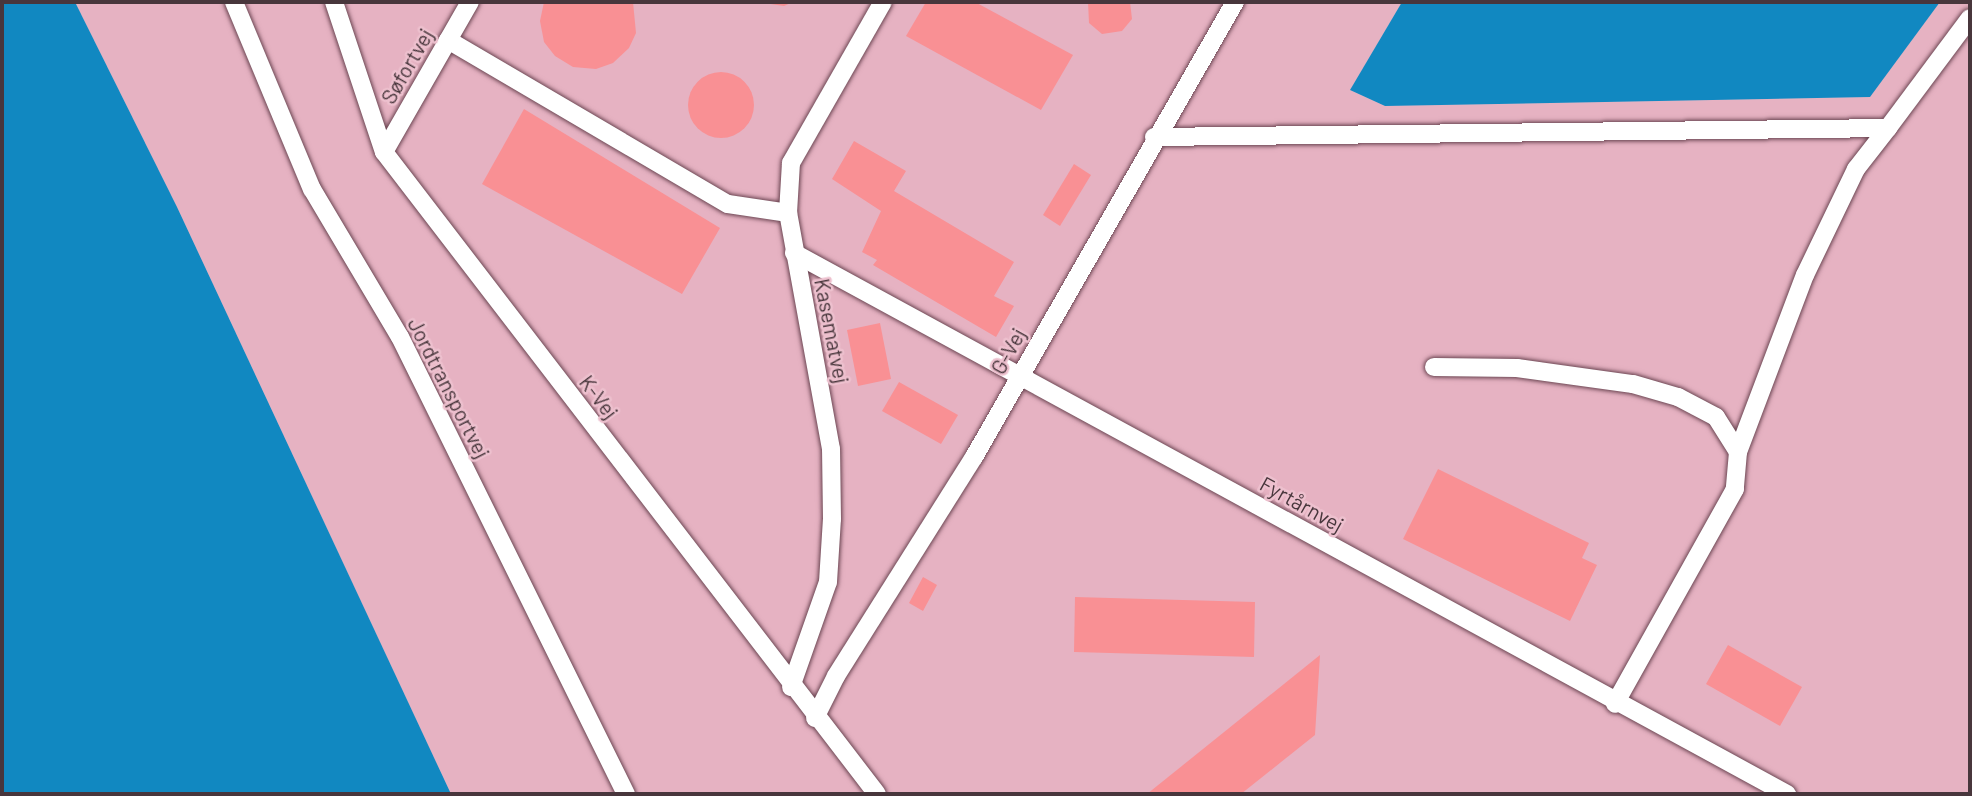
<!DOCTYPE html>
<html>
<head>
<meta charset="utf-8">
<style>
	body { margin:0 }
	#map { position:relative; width:1972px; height:796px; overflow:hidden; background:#edc0ce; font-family:Barlow,sans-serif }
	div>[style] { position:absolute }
	.built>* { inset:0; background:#e6b2c2 }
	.water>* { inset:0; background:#1188c1 }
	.building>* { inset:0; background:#f99094 }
	.round { border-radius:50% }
	.roads { filter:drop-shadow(0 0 2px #6c4653) drop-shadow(0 0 2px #6c4653) }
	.service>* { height:18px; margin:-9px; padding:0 9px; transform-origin:9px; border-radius:9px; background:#fff }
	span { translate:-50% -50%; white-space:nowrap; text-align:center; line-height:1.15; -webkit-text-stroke:5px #edc0ce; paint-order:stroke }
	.street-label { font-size:21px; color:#48363c }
	.frame { position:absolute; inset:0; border:4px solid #48363c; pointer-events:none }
</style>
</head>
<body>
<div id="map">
	<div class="built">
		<div style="clip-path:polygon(75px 2px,1402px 2px,1350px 90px,1385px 106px,1869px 97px,1940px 2px,1970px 2px,1970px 794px,451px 794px,177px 207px)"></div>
	</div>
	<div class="water">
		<div style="clip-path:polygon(2px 2px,75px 2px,177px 207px,451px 794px,2px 794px)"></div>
		<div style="clip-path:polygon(1402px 2px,1940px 2px,1870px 97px,1385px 106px,1350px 90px)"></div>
	</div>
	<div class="building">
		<div style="clip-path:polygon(544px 2px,633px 2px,636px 33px,629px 48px,613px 63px,596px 69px,573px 67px,555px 56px,544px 42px,540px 21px)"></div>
		<div style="clip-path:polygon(756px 2px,793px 2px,784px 6px)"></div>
		<div style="clip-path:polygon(926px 2px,975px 2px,1073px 55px,1041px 110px,906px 36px)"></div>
		<div style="clip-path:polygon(1088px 2px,1130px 2px,1132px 19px,1122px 31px,1102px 34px,1089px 23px)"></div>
		<div class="round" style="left:688px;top:72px;width:66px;height:66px"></div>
		<div style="clip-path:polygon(524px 109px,720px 228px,682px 294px,482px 184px)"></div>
		<div style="clip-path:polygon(854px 141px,906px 171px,894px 191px,1014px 262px,994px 296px,1014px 306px,996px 337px,873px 265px,877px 260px,862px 252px,881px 211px,832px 179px)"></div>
		<div style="clip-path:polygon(1074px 164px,1091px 175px,1060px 226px,1043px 215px)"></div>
		<div style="clip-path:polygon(880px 323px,891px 379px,858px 386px,847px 330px)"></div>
		<div style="clip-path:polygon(899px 382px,958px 415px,941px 444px,882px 411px)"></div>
		<div style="clip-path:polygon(1438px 469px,1589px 543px,1582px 558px,1597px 565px,1570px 621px,1403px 539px)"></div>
		<div style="clip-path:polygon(923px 577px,937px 585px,923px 611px,909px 603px)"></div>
		<div style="clip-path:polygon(1075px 597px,1255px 602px,1254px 657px,1074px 652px)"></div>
		<div style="clip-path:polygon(1728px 645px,1802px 687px,1780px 726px,1706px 684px)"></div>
		<div style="clip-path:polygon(1320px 655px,1315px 735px,1241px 794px,1147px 794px)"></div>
	</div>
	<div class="roads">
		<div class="service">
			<div style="left:234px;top:2px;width:203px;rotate:67.4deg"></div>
			<div style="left:312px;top:189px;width:172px;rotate:59.3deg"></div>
			<div style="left:400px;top:337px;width:510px;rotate:63.69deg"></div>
			<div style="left:334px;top:2px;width:158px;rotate:71.6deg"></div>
			<div style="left:384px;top:152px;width:809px;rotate:52.48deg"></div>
			<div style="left:448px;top:40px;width:324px;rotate:30.4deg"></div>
			<div style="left:728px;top:204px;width:61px;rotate:8.5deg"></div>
			<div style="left:1154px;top:137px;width:734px;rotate:-0.7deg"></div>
			<div style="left:1888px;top:128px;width:137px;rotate:-53.3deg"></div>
			<div style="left:384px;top:152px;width:173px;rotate:-60.2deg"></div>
			<div style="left:794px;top:253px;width:1131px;rotate:28.58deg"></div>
			<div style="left:1434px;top:367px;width:83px;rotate:0.7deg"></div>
			<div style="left:1517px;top:368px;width:117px;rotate:7.9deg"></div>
			<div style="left:1633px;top:384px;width:47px;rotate:16.1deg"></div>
			<div style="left:1678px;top:397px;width:43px;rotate:27.8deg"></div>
			<div style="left:1716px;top:417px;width:41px;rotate:57.8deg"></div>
			<div style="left:1738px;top:452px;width:37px;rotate:95deg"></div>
			<div style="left:1735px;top:489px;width:246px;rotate:119.2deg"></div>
			<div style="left:1738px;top:452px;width:189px;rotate:-69.3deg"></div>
			<div style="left:1805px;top:275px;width:118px;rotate:-64.3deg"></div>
			<div style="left:1856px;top:169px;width:52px;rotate:-52deg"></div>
			<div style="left:791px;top:687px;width:111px;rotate:-70.6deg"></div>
			<div style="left:828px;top:582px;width:63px;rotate:-86.4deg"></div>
			<div style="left:832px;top:519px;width:70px;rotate:-90.8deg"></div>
			<div style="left:831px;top:449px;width:240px;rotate:-100.3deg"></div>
			<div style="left:788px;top:213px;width:50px;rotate:-86.6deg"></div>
			<div style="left:791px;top:163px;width:185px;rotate:-60.3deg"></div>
			<div style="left:815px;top:718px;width:47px;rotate:-63.4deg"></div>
			<div style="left:836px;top:676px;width:259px;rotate:-57.8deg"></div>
			<div style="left:974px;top:457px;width:525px;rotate:-60.16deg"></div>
		</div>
	</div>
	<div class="street-label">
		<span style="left:407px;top:66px;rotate:-60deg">Søfortvej</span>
		<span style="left:832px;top:331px;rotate:79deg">Kasematvej</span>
		<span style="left:1008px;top:351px;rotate:-61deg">G-Vej</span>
		<span style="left:449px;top:388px;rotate:63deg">Jordtransportvej</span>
		<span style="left:599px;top:397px;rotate:53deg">K-Vej</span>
		<span style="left:1302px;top:504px;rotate:29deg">Fyrtårnvej</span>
	</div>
	<div class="frame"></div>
</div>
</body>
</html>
